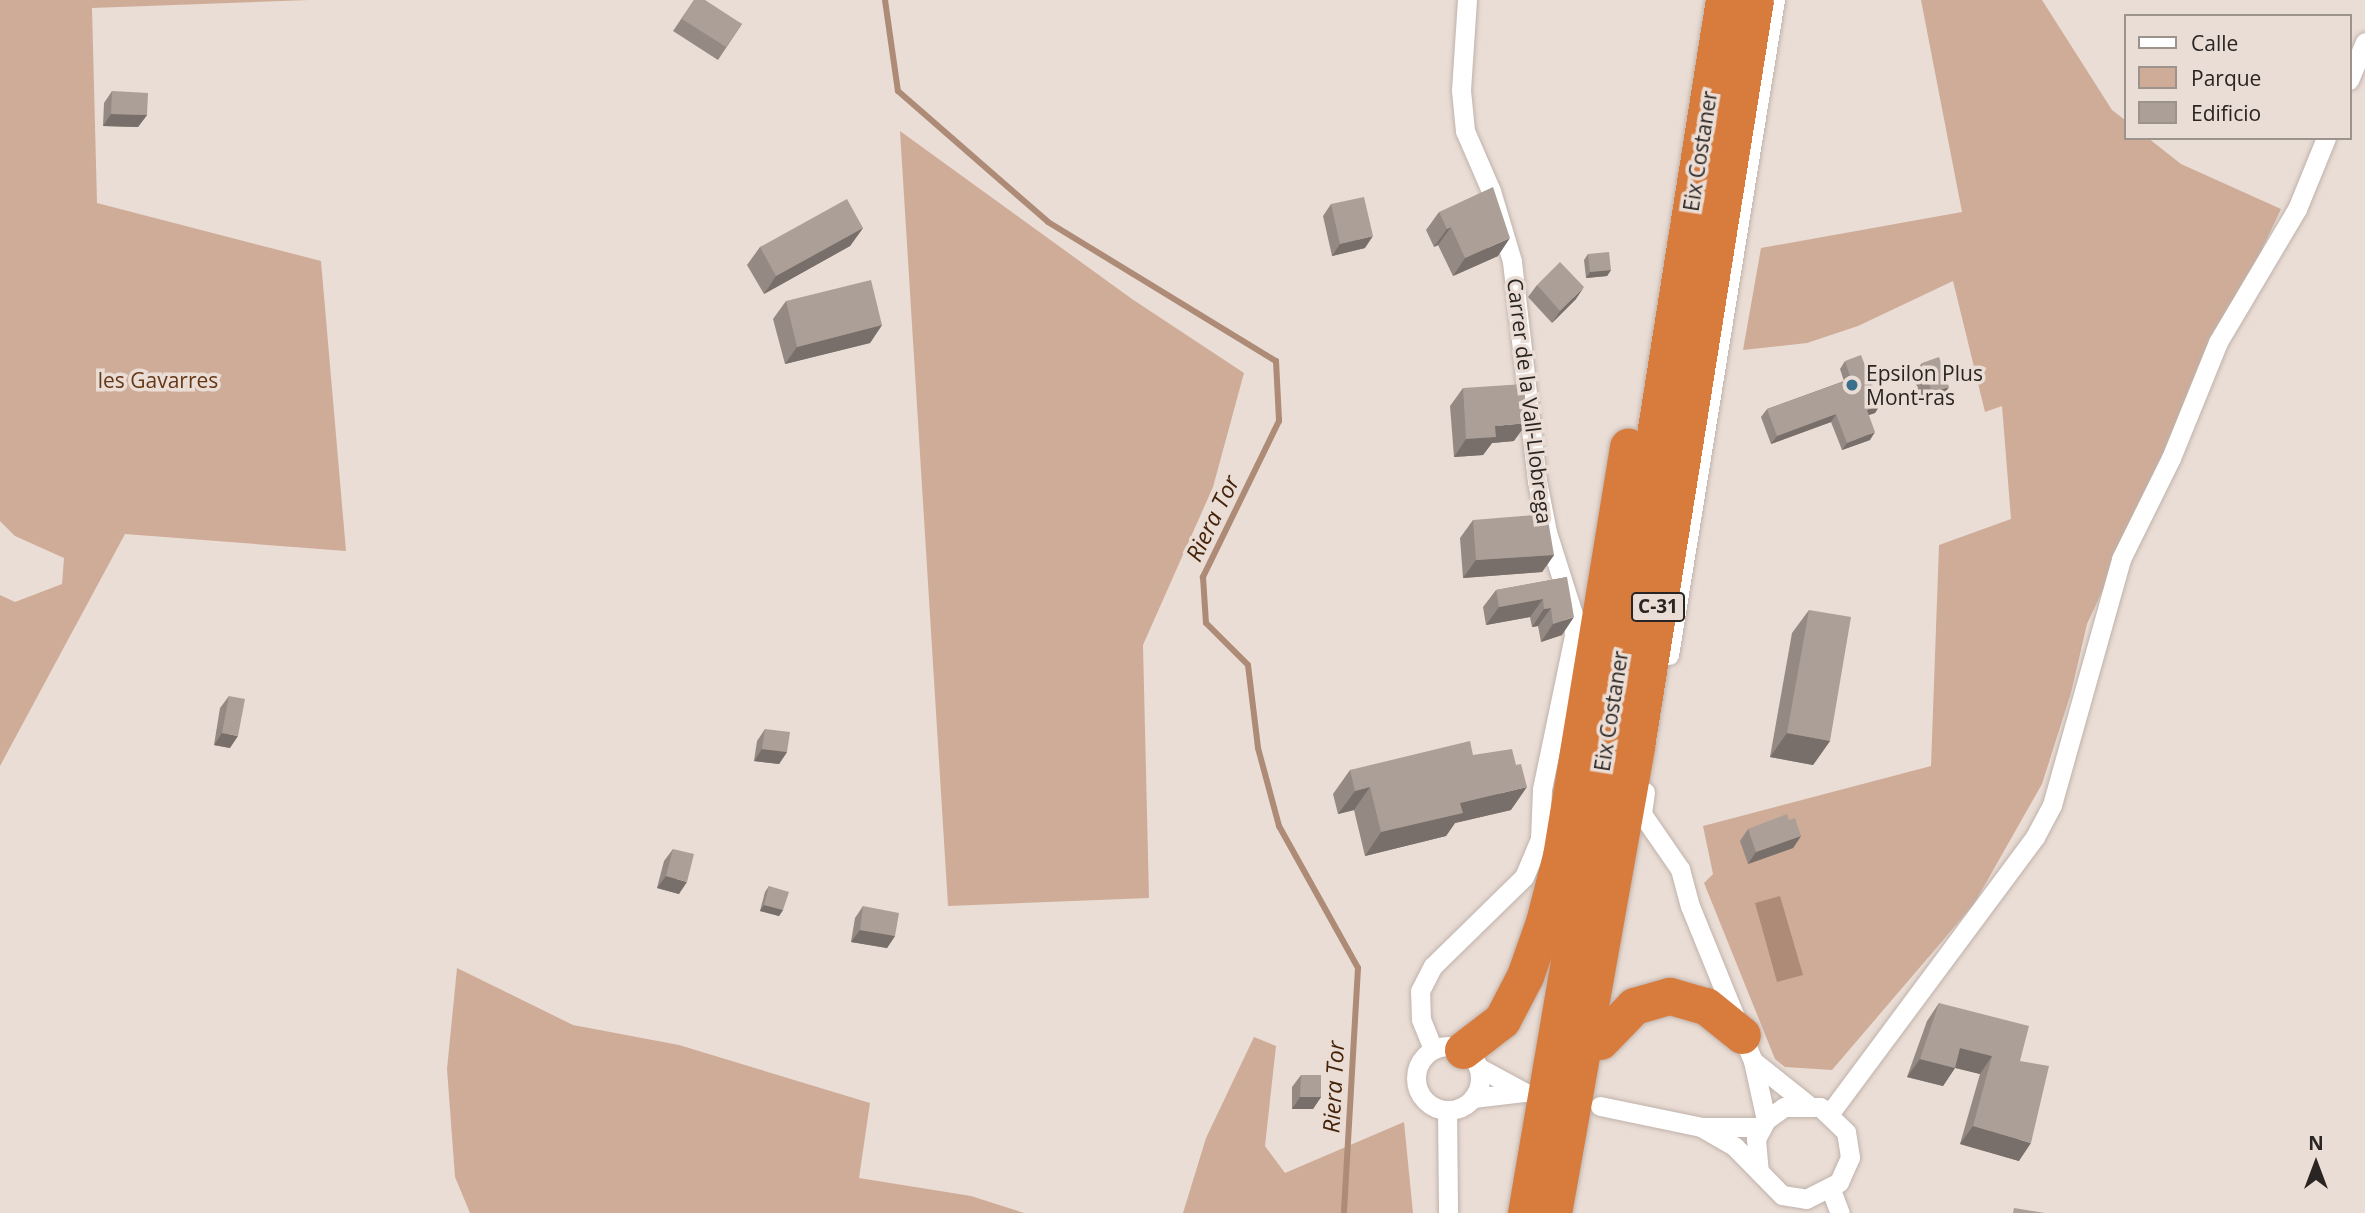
<!DOCTYPE html>
<html>
<head>
<meta charset="utf-8">
<style>
	body { margin:0 }
	#map { position:relative; width:2365px; height:1213px; overflow:hidden; background:#eaddd5; font-family:"Open Sans",sans-serif }
	div>[style] { position:absolute }
	.green>* { inset:0; background:#cfac98 }
	.water>* { inset:0; background:#ad8b76 }
	.stream>* { height:6px; margin:-3px; padding:0 3px; transform-origin:3px; border-radius:3px; background:#ad8b76 }
	.roads { filter:drop-shadow(0 0 2px #bfb2ab) drop-shadow(0 0 2px #bfb2ab) }
	.street>* { height:19px; margin:-9.5px; padding:0 9.5px; transform-origin:9.5px; border-radius:9.5px; background:#fff }
	.street>.ring { margin:-9.5px; padding:0; box-sizing:content-box; background:none; border:19px solid #fff; border-radius:50% }
	.highway>* { height:37px; margin:-18.5px; padding:0 18.5px; transform-origin:18.5px; border-radius:18.5px; background:#d87c3e }
	.wall>* { inset:0; background:#948983 }
	.shaded-wall>* { inset:0; background:#786f6a }
	.building>* { inset:0; background:#ac9f98 }
	.dots>* { width:19px; height:19px; translate:-50% -50%; box-sizing:border-box; border:4px solid #eaddd5; border-radius:50% }
	span { translate:-50% -50%; white-space:nowrap; text-align:center; line-height:1.15; -webkit-text-stroke:7px #eaddd5; paint-order:stroke }
	.shield-label span { padding:2px 5px; background:#eaddd5; border:2px solid; border-radius:5px; -webkit-text-stroke-width:0 }
	.shield-label { font-size:19px; color:#2a2522; font-weight:700 }
	.street-label { font-size:21px; color:#2a2522 }
	.poi-label { font-size:21px; color:#2a2522 }
	.left { translate:0 -50%; text-align:left }
	.park-label { font-size:21px; color:#663716 }
	.water-label { font-size:23px; color:#452208; font-style:italic }
	.legend { position:absolute; left:2124px; top:14px; width:228px; height:126px; box-sizing:border-box; background:#eaddd5; border:2px solid #9d938d; margin:0; padding:9px 12px; list-style:none; font-size:21px; color:#2a2522 }
	.legend li { display:flex; align-items:center; gap:14px; height:35px }
	.legend b { width:35px; border:2px solid #9d938d }
	.north { position:absolute; left:2281px; top:1129px; width:70px; height:70px; -webkit-text-stroke:5px #eaddd5; paint-order:stroke; rotate:0deg; font-size:19px; font-weight:700; line-height:28px; text-align:center; color:#2a2522 }
	.north::after { content:''; display:block; margin:auto; width:24px; height:32px; background:#2a2522; clip-path:polygon(50% 0,100% 100%,50% 72%,0 100%) }
</style>
</head>
<body>
<div id="map">
	<div class="green">
		<div style="clip-path:polygon(0 0,309px 0,92px 8px,97px 203px,321px 261px,346px 551px,125px 534px,0 766px,0 595px,15px 602px,62px 584px,64px 558px,15px 536px,0 521px)"></div>
		<div style="clip-path:polygon(1921px 0,2042px 0,2112px 110px,2125px 120px,2125px 138px,2148px 138px,2181px 164px,2281px 209px,2087px 624px,2071px 693px,2042px 784px,1974px 904px,1832px 1070px,1785px 1067px,1775px 1059px,1704px 883px,1713px 874px,1703px 826px,1931px 766px,1939px 545px,2011px 519px,2002px 406px,1985px 412px,1953px 281px,1858px 326px,1807px 343px,1743px 350px,1761px 248px,1962px 212px)"></div>
		<div style="clip-path:polygon(900px 131px,1132px 299px,1244px 373px,1213px 487px,1143px 645px,1149px 898px,948px 906px)"></div>
		<div style="clip-path:polygon(457px 968px,573px 1025px,679px 1045px,870px 1103px,859px 1178px,971px 1196px,1024px 1213px,470px 1213px,455px 1177px,447px 1069px)"></div>
		<div style="clip-path:polygon(1254px 1037px,1276px 1046px,1265px 1146px,1285px 1173px,1404px 1122px,1413px 1213px,1183px 1213px,1206px 1138px)"></div>
	</div>
	<div class="water">
		<div style="clip-path:polygon(1780px 896px,1803px 975px,1777px 982px,1755px 903px)"></div>
	</div>
	<div class="stream">
		<div style="left:885px;top:0;width:92px;rotate:81.9deg"></div>
		<div style="left:898px;top:91px;width:199px;rotate:41.1deg"></div>
		<div style="left:1048px;top:222px;width:267px;rotate:31.4deg"></div>
		<div style="left:1276px;top:361px;width:60px;rotate:87.1deg"></div>
		<div style="left:1279px;top:421px;width:174px;rotate:116deg"></div>
		<div style="left:1203px;top:577px;width:46px;rotate:86.3deg"></div>
		<div style="left:1206px;top:623px;width:59px;rotate:45deg"></div>
		<div style="left:1248px;top:665px;width:84px;rotate:83.1deg"></div>
		<div style="left:1258px;top:748px;width:81px;rotate:74.9deg"></div>
		<div style="left:1279px;top:826px;width:162px;rotate:60.9deg"></div>
		<div style="left:1358px;top:968px;width:245px;rotate:93.3deg"></div>
	</div>
	<div class="roads">
		<div class="street">
			<div style="left:2349px;top:80px;width:41px;rotate:-67.2deg"></div>
			<div style="left:1669px;top:655px;width:664px;rotate:-80.81deg"></div>
			<div style="left:1645px;top:792px;width:22px;rotate:98deg"></div>
			<div style="left:1642px;top:814px;width:67px;rotate:55.4deg"></div>
			<div style="left:1680px;top:869px;width:38px;rotate:75deg"></div>
			<div style="left:1690px;top:906px;width:167px;rotate:67.9deg"></div>
			<div style="left:1753px;top:1061px;width:60px;rotate:77.6deg"></div>
			<div class="ring" style="left:1416px;top:1046px;width:45px;height:45px"></div>
			<div style="left:1433px;top:1049px;width:32px;rotate:-112deg"></div>
			<div style="left:1421px;top:1019px;width:28px;rotate:-92deg"></div>
			<div style="left:1420px;top:991px;width:28px;rotate:-63deg"></div>
			<div style="left:1433px;top:966px;width:127px;rotate:-44.4deg"></div>
			<div style="left:1524px;top:877px;width:41px;rotate:-67.2deg"></div>
			<div style="left:1540px;top:839px;width:50px;rotate:-87.7deg"></div>
			<div style="left:1542px;top:789px;width:156px;rotate:-78.2deg"></div>
			<div style="left:1574px;top:636px;width:22px;rotate:-93deg"></div>
			<div style="left:1573px;top:614px;width:86px;rotate:-107.6deg"></div>
			<div style="left:1547px;top:532px;width:52px;rotate:-101.1deg"></div>
			<div style="left:1537px;top:481px;width:221px;rotate:-96.5deg"></div>
			<div style="left:1512px;top:261px;width:73px;rotate:-106.7deg"></div>
			<div style="left:1491px;top:191px;width:65px;rotate:-113.4deg"></div>
			<div style="left:1465px;top:131px;width:41px;rotate:-95.6deg"></div>
			<div style="left:1461px;top:90px;width:90px;rotate:-86.2deg"></div>
			<div style="left:1753px;top:1061px;width:69px;rotate:38.5deg"></div>
			<div style="left:1478px;top:1067px;width:52px;rotate:28.5deg"></div>
			<div style="left:1473px;top:1098px;width:51px;rotate:-6.7deg"></div>
			<div style="left:1600px;top:1106px;width:103px;rotate:11.7deg"></div>
			<div style="left:1701px;top:1127px;width:60px"></div>
			<div style="left:1447px;top:1110px;width:103px;rotate:89.4deg"></div>
			<div style="left:1830px;top:1113px;width:344px;rotate:-53.4deg"></div>
			<div style="left:2035px;top:837px;width:36px;rotate:-62deg"></div>
			<div style="left:2052px;top:805px;width:255px;rotate:-74.3deg"></div>
			<div style="left:2121px;top:559px;width:113px;rotate:-63.7deg"></div>
			<div style="left:2171px;top:458px;width:125px;rotate:-67.9deg"></div>
			<div style="left:2218px;top:342px;width:155px;rotate:-59.3deg"></div>
			<div style="left:2297px;top:209px;width:77px;rotate:-67.8deg"></div>
			<div style="left:1701px;top:1127px;width:39px;rotate:30deg"></div>
			<div style="left:1735px;top:1147px;width:67px;rotate:45.6deg"></div>
			<div style="left:1782px;top:1195px;width:24px;rotate:9deg"></div>
			<div style="left:1806px;top:1199px;width:37px;rotate:-27deg"></div>
			<div style="left:1839px;top:1182px;width:27px;rotate:-66deg"></div>
			<div style="left:1850px;top:1157px;width:25px;rotate:-99deg"></div>
			<div style="left:1846px;top:1132px;width:36px;rotate:-136deg"></div>
			<div style="left:1820px;top:1107px;width:36px;rotate:180deg"></div>
			<div style="left:1784px;top:1107px;width:22px;rotate:144deg"></div>
			<div style="left:1766px;top:1120px;width:21px;rotate:118deg"></div>
			<div style="left:1756px;top:1139px;width:32px;rotate:85deg"></div>
			<div style="left:1831px;top:1190px;width:25px;rotate:69deg"></div>
		</div>
		<div class="highway">
			<div style="left:1600px;top:1041px;width:49px;rotate:-45.8deg"></div>
			<div style="left:1634px;top:1006px;width:37px;rotate:-16deg"></div>
			<div style="left:1670px;top:996px;width:37px;rotate:16deg"></div>
			<div style="left:1706px;top:1006px;width:46px;rotate:38.9deg"></div>
			<div style="left:1463px;top:1050px;width:49px;rotate:-37.6deg"></div>
			<div style="left:1502px;top:1020px;width:50px;rotate:-62.4deg"></div>
			<div style="left:1525px;top:976px;width:57px;rotate:-70.6deg"></div>
			<div style="left:1544px;top:922px;width:68px;rotate:-75.6deg"></div>
			<div style="left:1561px;top:856px;width:415px;rotate:-80.7deg"></div>
			<div style="left:1526px;top:1213px;width:476px;rotate:-80.3deg"></div>
			<div style="left:1606px;top:744px;width:753px;rotate:-80.99deg"></div>
			<div style="left:1553px;top:1213px;width:474px;rotate:-79.9deg"></div>
			<div style="left:1636px;top:746px;width:755px;rotate:-80.94deg"></div>
		</div>
	</div>
	<div class="wall">
		<div style="clip-path:polygon(694px 0,742px 24px,718px 60px,673px 31px)"></div>
		<div style="clip-path:polygon(112px 91px,147px 115px,138px 127px,103px 126px,104px 103px)"></div>
		<div style="clip-path:polygon(1331px 204px,1365px 248px,1332px 256px,1323px 216px)"></div>
		<div style="clip-path:polygon(1439px 212px,1498px 256px,1453px 276px,1438px 245px,1434px 247px,1426px 230px)"></div>
		<div style="clip-path:polygon(863px 228px,850px 246px,764px 294px,747px 265px,760px 247px)"></div>
		<div style="clip-path:polygon(1588px 254px,1611px 270px,1607px 276px,1586px 278px,1584px 260px)"></div>
		<div style="clip-path:polygon(1537px 285px,1576px 299px,1552px 323px,1528px 297px)"></div>
		<div style="clip-path:polygon(786px 301px,882px 325px,870px 343px,785px 364px,773px 319px)"></div>
		<div style="clip-path:polygon(1845px 361px,1880px 405px,1875px 413px,1869px 415px,1870px 440px,1842px 450px,1831px 422px,1771px 444px,1761px 417px,1767px 409px,1844px 381px,1840px 369px)"></div>
		<div style="clip-path:polygon(1922px 363px,1941px 399px,1923px 404px,1913px 375px)"></div>
		<div style="clip-path:polygon(1463px 388px,1514px 441px,1492px 443px,1483px 455px,1454px 457px,1450px 406px)"></div>
		<div style="clip-path:polygon(1473px 520px,1554px 555px,1542px 572px,1463px 578px,1460px 538px)"></div>
		<div style="clip-path:polygon(1567px 577px,1562px 635px,1541px 642px,1538px 626px,1532px 627px,1530px 617px,1486px 625px,1483px 607px,1496px 590px)"></div>
		<div style="clip-path:polygon(1809px 610px,1830px 741px,1813px 765px,1770px 757px,1792px 633px)"></div>
		<div style="clip-path:polygon(229px 696px,230px 748px,214px 745px,220px 708px)"></div>
		<div style="clip-path:polygon(765px 729px,787px 752px,779px 764px,754px 761px,757px 741px)"></div>
		<div style="clip-path:polygon(1473px 755px,1511px 810px,1455px 823px,1446px 836px,1365px 856px,1354px 810px,1338px 814px,1333px 794px,1350px 770px)"></div>
		<div style="clip-path:polygon(1748px 829px,1801px 836px,1793px 848px,1748px 864px,1740px 841px)"></div>
		<div style="clip-path:polygon(673px 849px,679px 894px,657px 888px,664px 861px)"></div>
		<div style="clip-path:polygon(769px 886px,783px 910px,779px 916px,760px 911px,765px 892px)"></div>
		<div style="clip-path:polygon(863px 906px,895px 936px,887px 948px,851px 942px,855px 918px)"></div>
		<div style="clip-path:polygon(1939px 1003px,2020px 1061px,2019px 1161px,1960px 1144px,1980px 1074px,1955px 1068px,1943px 1086px,1907px 1077px,1927px 1021px)"></div>
		<div style="clip-path:polygon(1301px 1075px,1321px 1097px,1313px 1109px,1292px 1109px,1292px 1087px)"></div>
	</div>
	<div class="shaded-wall">
		<div style="clip-path:polygon(111px 114px,147px 115px,138px 127px,103px 126px)"></div>
		<div style="clip-path:polygon(1451px 227px,1438px 245px,1434px 247px,1447px 229px)"></div>
		<div style="clip-path:polygon(863px 228px,850px 246px,764px 294px,776px 276px)"></div>
		<div style="clip-path:polygon(1373px 236px,1365px 248px,1332px 256px,1340px 244px)"></div>
		<div style="clip-path:polygon(1510px 238px,1498px 256px,1453px 276px,1465px 258px)"></div>
		<div style="clip-path:polygon(1611px 270px,1607px 276px,1586px 278px,1590px 272px)"></div>
		<div style="clip-path:polygon(1584px 287px,1576px 299px,1552px 323px,1560px 311px)"></div>
		<div style="clip-path:polygon(882px 325px,870px 343px,785px 364px,797px 347px)"></div>
		<div style="clip-path:polygon(1949px 387px,1941px 399px,1923px 404px,1932px 392px)"></div>
		<div style="clip-path:polygon(1880px 405px,1875px 413px,1862px 417px,1867px 410px)"></div>
		<div style="clip-path:polygon(1836px 414px,1831px 422px,1771px 444px,1777px 436px)"></div>
		<div style="clip-path:polygon(1527px 423px,1514px 441px,1492px 443px,1483px 455px,1454px 457px,1466px 439px,1495px 426px)"></div>
		<div style="clip-path:polygon(1875px 432px,1870px 440px,1842px 450px,1847px 443px)"></div>
		<div style="clip-path:polygon(1554px 555px,1542px 572px,1463px 578px,1476px 560px)"></div>
		<div style="clip-path:polygon(1543px 599px,1530px 617px,1486px 625px,1499px 607px)"></div>
		<div style="clip-path:polygon(1551px 608px,1538px 626px,1532px 627px,1544px 609px)"></div>
		<div style="clip-path:polygon(1574px 617px,1562px 635px,1541px 642px,1553px 624px)"></div>
		<div style="clip-path:polygon(222px 733px,238px 736px,230px 748px,214px 745px)"></div>
		<div style="clip-path:polygon(1787px 733px,1830px 741px,1813px 765px,1770px 757px)"></div>
		<div style="clip-path:polygon(762px 749px,787px 752px,779px 764px,754px 761px)"></div>
		<div style="clip-path:polygon(1370px 787px,1354px 810px,1338px 814px,1355px 791px)"></div>
		<div style="clip-path:polygon(1527px 787px,1511px 810px,1455px 823px,1446px 836px,1365px 856px,1381px 832px,1460px 803px)"></div>
		<div style="clip-path:polygon(1801px 836px,1793px 848px,1748px 864px,1756px 852px)"></div>
		<div style="clip-path:polygon(666px 876px,687px 882px,679px 894px,657px 888px)"></div>
		<div style="clip-path:polygon(764px 905px,783px 910px,779px 916px,760px 911px)"></div>
		<div style="clip-path:polygon(860px 930px,895px 936px,887px 948px,851px 942px)"></div>
		<div style="clip-path:polygon(1960px 1048px,1992px 1056px,1980px 1074px,1948px 1066px)"></div>
		<div style="clip-path:polygon(1920px 1059px,1955px 1068px,1943px 1086px,1907px 1077px)"></div>
		<div style="clip-path:polygon(1300px 1097px,1321px 1097px,1313px 1109px,1292px 1109px)"></div>
		<div style="clip-path:polygon(1973px 1126px,2031px 1143px,2019px 1161px,1960px 1144px)"></div>
	</div>
	<div class="building">
		<div style="clip-path:polygon(694px 0,705px 0,742px 24px,726px 47px,682px 19px)"></div>
		<div style="clip-path:polygon(112px 91px,148px 93px,147px 115px,111px 114px)"></div>
		<div style="clip-path:polygon(1493px 187px,1510px 238px,1465px 258px,1451px 227px,1447px 229px,1439px 212px)"></div>
		<div style="clip-path:polygon(1364px 197px,1373px 236px,1340px 244px,1331px 204px)"></div>
		<div style="clip-path:polygon(847px 199px,863px 228px,776px 276px,760px 247px)"></div>
		<div style="clip-path:polygon(1609px 252px,1611px 270px,1590px 272px,1588px 254px)"></div>
		<div style="clip-path:polygon(1560px 262px,1584px 287px,1560px 311px,1537px 285px)"></div>
		<div style="clip-path:polygon(871px 280px,882px 325px,797px 347px,786px 301px)"></div>
		<div style="clip-path:polygon(1861px 355px,1880px 405px,1867px 410px,1875px 432px,1847px 443px,1836px 414px,1777px 436px,1767px 409px,1851px 379px,1845px 361px)"></div>
		<div style="clip-path:polygon(1939px 357px,1949px 387px,1932px 392px,1922px 363px)"></div>
		<div style="clip-path:polygon(1524px 384px,1527px 423px,1495px 426px,1496px 437px,1466px 439px,1463px 388px)"></div>
		<div style="clip-path:polygon(1547px 514px,1554px 555px,1476px 560px,1473px 520px)"></div>
		<div style="clip-path:polygon(1567px 577px,1574px 617px,1553px 624px,1551px 608px,1544px 609px,1543px 599px,1499px 607px,1496px 590px)"></div>
		<div style="clip-path:polygon(1809px 610px,1851px 617px,1830px 741px,1787px 733px)"></div>
		<div style="clip-path:polygon(229px 696px,245px 699px,238px 736px,222px 733px)"></div>
		<div style="clip-path:polygon(765px 729px,790px 732px,787px 752px,762px 749px)"></div>
		<div style="clip-path:polygon(1470px 741px,1473px 755px,1512px 749px,1516px 765px,1521px 764px,1527px 787px,1460px 803px,1463px 813px,1381px 832px,1370px 787px,1355px 791px,1350px 770px)"></div>
		<div style="clip-path:polygon(1787px 814px,1789px 820px,1795px 818px,1801px 836px,1756px 852px,1748px 829px)"></div>
		<div style="clip-path:polygon(673px 849px,694px 854px,687px 882px,666px 876px)"></div>
		<div style="clip-path:polygon(769px 886px,789px 892px,783px 910px,764px 905px)"></div>
		<div style="clip-path:polygon(863px 906px,899px 913px,895px 936px,860px 930px)"></div>
		<div style="clip-path:polygon(1939px 1003px,2029px 1026px,2020px 1061px,2049px 1066px,2031px 1143px,1973px 1126px,1992px 1056px,1960px 1048px,1955px 1068px,1920px 1059px)"></div>
		<div style="clip-path:polygon(1301px 1075px,1321px 1075px,1321px 1097px,1300px 1097px)"></div>
		<div style="clip-path:polygon(2014px 1208px,2045px 1213px,2013px 1213px)"></div>
	</div>
	<div class="dots">
		<div style="left:1852px;top:385px;background:#39708b"></div>
	</div>
	<div class="shield-label">
		<span style="left:1658px;top:607px">C-31</span>
	</div>
	<div class="street-label">
		<span style="left:1700px;top:151px;rotate:-81deg">Eix Costaner</span>
		<span style="left:1530px;top:401px;rotate:83deg">Carrer de la Vall-Llobrega</span>
		<span style="left:1611px;top:711px;rotate:-81deg">Eix Costaner</span>
	</div>
	<div class="poi-label">
		<span class="left" style="left:1866px;top:385px">Epsilon Plus<br>Mont-ras</span>
	</div>
	<div class="park-label">
		<span style="left:158px;top:380px">les Gavarres</span>
	</div>
	<div class="water-label">
		<span style="left:1212px;top:518px;rotate:-64deg">Riera Tor</span>
		<span style="left:1333px;top:1087px;rotate:-87deg">Riera Tor</span>
	</div>
	<ul class="legend">
	<li><b style="height:9px;background:#fff"></b>Calle</li>
	<li><b style="height:19px;background:#cfac98"></b>Parque</li>
	<li><b style="height:19px;background:#ac9f98"></b>Edificio</li>
	</ul>
	<div class="north">N</div>
</div>
</body>
</html>
